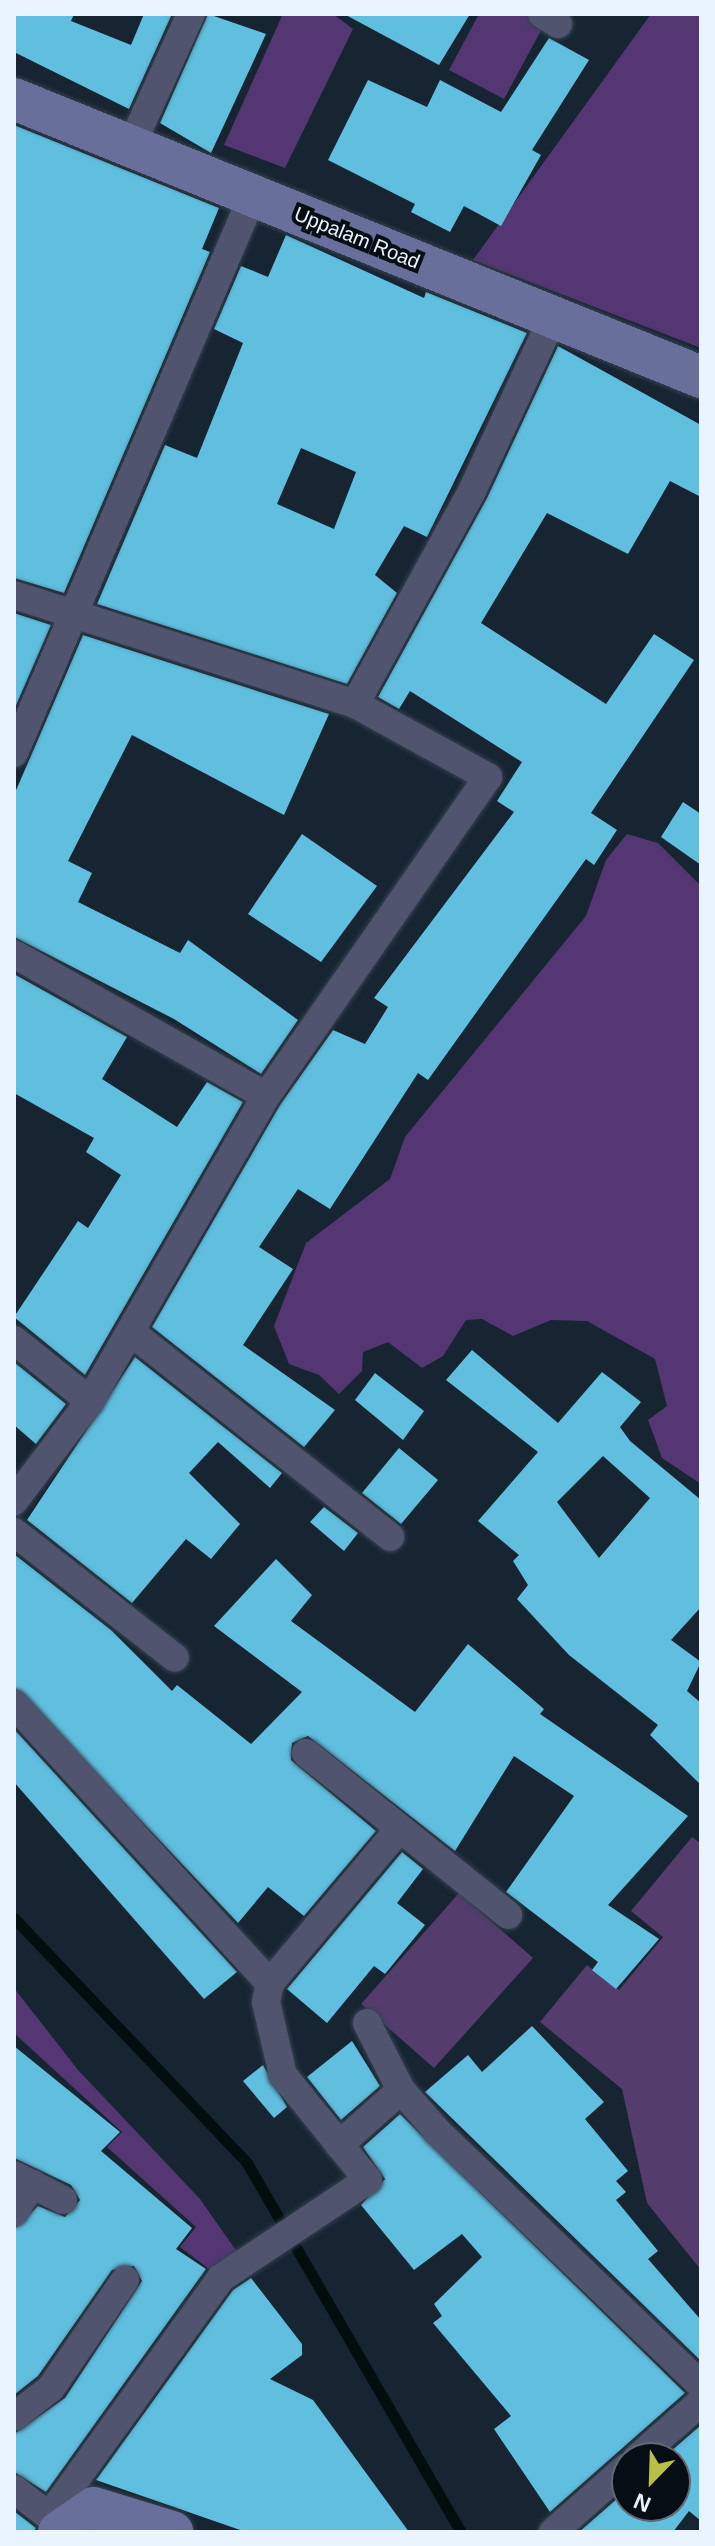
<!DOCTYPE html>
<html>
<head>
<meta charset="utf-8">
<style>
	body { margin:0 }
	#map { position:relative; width:715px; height:2546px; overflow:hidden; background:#172533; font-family:Arial,sans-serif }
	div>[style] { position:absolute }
	.green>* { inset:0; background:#543c6d }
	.forest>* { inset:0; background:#543772 }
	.stream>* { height:11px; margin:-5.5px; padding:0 5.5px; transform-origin:5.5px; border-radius:5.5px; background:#020d0d }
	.building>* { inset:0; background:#60bfdf }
	.roads { filter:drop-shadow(0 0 2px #35424f) drop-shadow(0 0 2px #35424f) }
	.street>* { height:28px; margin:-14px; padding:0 14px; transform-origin:14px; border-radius:14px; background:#50546f }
	.secondary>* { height:42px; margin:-21px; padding:0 21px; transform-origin:21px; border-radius:21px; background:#686f9a }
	span { translate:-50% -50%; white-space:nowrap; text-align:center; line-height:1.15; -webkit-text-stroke:8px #070d14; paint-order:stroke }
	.street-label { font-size:20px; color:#eaf4fe }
	.frame { position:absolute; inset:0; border:16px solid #eaf4fe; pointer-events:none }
	.north { position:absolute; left:611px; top:2442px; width:80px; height:80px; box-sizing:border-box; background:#070d14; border:2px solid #626972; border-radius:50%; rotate:203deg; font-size:22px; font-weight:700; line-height:32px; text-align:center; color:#eaf4fe }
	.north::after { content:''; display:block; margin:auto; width:28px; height:36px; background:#b7c148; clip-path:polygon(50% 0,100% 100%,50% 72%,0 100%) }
</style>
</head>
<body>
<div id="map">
	<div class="green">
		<div style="clip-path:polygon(692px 1837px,701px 1844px,701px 2270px,647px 2203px,622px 2089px,540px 2022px,587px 1965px,619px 1990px,663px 1937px,631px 1911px)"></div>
		<div style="clip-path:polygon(459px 1893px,533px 1958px,434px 2068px,361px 2004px)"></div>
	</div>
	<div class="forest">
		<div style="clip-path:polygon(333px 14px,353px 29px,285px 168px,224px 145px,282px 16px)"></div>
		<div style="clip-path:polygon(479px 14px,523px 14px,544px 25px,504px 99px,449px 70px)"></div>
		<div style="clip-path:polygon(651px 14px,701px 14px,701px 348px,473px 260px)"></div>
		<div style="clip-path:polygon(627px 834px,658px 843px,701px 886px,701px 1484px,662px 1458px,648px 1420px,667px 1406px,655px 1359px,587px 1321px,551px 1320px,513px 1336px,482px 1319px,466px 1320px,443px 1356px,422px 1368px,388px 1342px,363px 1352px,362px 1371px,339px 1394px,319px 1375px,289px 1364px,274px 1326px,306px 1243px,390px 1179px,405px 1137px,586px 916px,606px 860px)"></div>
		<div style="clip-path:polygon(14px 1988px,78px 2070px,200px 2199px,242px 2259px,217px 2275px,180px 2247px,196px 2227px,107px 2147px,122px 2132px,14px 2033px)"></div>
	</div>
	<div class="stream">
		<div style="left:14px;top:1918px;width:338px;rotate:46.4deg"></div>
		<div style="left:247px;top:2163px;width:427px;rotate:59.9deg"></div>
	</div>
	<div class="building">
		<div style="clip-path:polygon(14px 14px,74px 14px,71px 21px,131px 45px,144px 14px,172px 14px,129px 109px,14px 52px)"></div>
		<div style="clip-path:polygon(208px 14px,266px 34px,211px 153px,160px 123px)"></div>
		<div style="clip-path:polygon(344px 14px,470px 14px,439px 65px)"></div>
		<div style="clip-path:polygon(549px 38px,589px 60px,532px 150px,541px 155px,501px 226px,464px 206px,450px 232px,411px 212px,415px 204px,328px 160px,368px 80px,427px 107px,440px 80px,501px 112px)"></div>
		<div style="clip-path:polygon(14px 125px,219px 208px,202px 249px,210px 252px,64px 593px,14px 578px)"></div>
		<div style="clip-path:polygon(evenodd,286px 235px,424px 298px,426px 292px,527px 333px,427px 537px,404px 526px,375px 575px,397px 593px,347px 684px,97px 604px,165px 445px,197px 458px,243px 343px,214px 329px,241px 266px,268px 277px,286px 235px,301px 448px,356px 472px,334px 529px,277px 504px,301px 448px)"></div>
		<div style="clip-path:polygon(558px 346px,701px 425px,701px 497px,670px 481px,628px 554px,547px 513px,481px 623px,606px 704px,654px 634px,694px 660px,591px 813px,617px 830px,594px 865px,586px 859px,428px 1080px,418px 1073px,330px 1209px,298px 1189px,259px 1247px,293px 1269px,243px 1345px,335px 1410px,304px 1447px,152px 1327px,280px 1105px,333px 1030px,365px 1044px,388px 1007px,374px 998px,514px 812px,497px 801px,522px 762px,410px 691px,399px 709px,378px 697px,487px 498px)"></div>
		<div style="clip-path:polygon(14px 613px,51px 625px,14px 710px)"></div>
		<div style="clip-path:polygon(83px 635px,329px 714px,284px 815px,132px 735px,68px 861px,92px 873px,78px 902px,180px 953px,188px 940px,298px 1020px,261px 1074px,174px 1019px,14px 937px,14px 795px)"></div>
		<div style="clip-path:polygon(683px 802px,701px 814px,701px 865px,661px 837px)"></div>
		<div style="clip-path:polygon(302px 834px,377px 886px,321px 962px,248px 914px)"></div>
		<div style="clip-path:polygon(14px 974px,127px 1037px,102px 1079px,177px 1127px,207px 1082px,243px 1102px,85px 1375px,14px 1317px,78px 1221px,88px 1228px,121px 1175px,86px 1152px,94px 1138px,14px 1093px)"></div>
		<div style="clip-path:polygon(evenodd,472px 1350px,558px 1423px,602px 1372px,641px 1402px,620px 1427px,630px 1441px,701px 1500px,701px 1607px,671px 1640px,701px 1662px,687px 1691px,701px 1703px,701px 1785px,650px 1735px,658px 1725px,569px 1655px,517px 1599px,528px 1585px,513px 1561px,519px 1555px,478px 1521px,538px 1452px,446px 1380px,472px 1350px,603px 1456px,650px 1498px,599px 1558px,557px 1502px,603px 1456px)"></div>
		<div style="clip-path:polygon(135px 1357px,282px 1473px,270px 1488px,218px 1442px,189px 1473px,240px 1524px,211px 1559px,186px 1539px,132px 1603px,27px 1520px)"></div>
		<div style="clip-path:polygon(14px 1362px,66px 1404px,36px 1444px,14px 1425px)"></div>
		<div style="clip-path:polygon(375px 1373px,424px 1411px,403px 1440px,355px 1400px)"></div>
		<div style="clip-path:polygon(399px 1448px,438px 1480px,401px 1524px,362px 1493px)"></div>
		<div style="clip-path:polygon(324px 1507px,358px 1533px,344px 1551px,310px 1522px)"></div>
		<div style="clip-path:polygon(14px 1554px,111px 1630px,172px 1691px,177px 1685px,251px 1744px,302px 1692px,214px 1626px,276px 1559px,312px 1595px,291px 1621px,415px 1712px,468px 1644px,544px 1709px,540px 1714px,688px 1816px,608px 1905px,659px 1939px,616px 1989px,592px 1970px,598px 1962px,506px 1892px,574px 1796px,514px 1756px,455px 1851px,308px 1736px,292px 1743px,291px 1760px,376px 1831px,304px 1916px,268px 1887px,238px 1923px,14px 1687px)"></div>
		<div style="clip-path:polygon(14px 1729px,237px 1972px,204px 1999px,14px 1782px)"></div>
		<div style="clip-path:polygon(402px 1852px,423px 1869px,397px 1903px,425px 1925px,385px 1974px,374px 1966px,327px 2023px,287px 1989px)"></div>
		<div style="clip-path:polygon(532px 2026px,604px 2102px,585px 2119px,628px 2171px,616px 2181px,626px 2192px,616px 2200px,658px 2251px,648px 2259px,701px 2320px,701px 2361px,425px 2092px,468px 2055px,482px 2072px)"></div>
		<div style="clip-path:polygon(352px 2041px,380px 2086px,341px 2120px,307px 2077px)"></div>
		<div style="clip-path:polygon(14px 2046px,120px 2132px,101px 2151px,192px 2228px,176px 2249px,206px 2269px,46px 2492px,14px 2472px,14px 2434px,65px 2398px,142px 2281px,134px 2266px,112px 2270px,38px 2376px,14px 2395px,14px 2229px,38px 2206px,65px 2217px,80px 2200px,71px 2185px,14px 2158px)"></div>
		<div style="clip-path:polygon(263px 2065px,287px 2107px,274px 2118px,243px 2081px)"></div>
		<div style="clip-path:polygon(400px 2114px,685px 2393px,550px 2512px,494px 2429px,511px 2416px,433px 2323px,442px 2316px,434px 2304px,482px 2257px,462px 2234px,414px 2270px,361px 2205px,385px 2179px,363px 2147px)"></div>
		<div style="clip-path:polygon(251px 2278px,302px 2344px,302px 2355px,270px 2379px,313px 2400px,409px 2532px,246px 2532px,96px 2480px,233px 2290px)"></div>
		<div style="clip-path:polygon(701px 2425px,701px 2521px,689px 2511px,673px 2532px,579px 2532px,627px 2490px,627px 2506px,675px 2506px,675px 2458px,663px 2458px)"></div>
		<div style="clip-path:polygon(14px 2511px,36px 2528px,34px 2532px,14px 2532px)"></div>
	</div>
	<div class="roads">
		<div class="street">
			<div style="left:542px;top:14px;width:19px;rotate:32deg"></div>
			<div style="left:131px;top:146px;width:145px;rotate:-65.6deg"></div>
			<div style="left:14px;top:595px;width:358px;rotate:17.7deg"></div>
			<div style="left:355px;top:704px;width:152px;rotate:28.8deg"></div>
			<div style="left:488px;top:777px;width:389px;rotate:124.8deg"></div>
			<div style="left:266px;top:1096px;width:352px;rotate:120deg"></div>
			<div style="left:90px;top:1401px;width:126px;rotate:127.2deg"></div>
			<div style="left:355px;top:704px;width:243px;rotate:-61.2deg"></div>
			<div style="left:472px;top:491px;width:192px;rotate:-65deg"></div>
			<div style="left:14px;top:753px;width:607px;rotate:-66.81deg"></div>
			<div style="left:14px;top:954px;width:289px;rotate:29.4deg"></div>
			<div style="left:132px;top:1333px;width:329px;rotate:38.3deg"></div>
			<div style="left:14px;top:1340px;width:97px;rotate:38.8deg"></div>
			<div style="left:14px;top:1532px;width:204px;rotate:38deg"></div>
			<div style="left:14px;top:1704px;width:379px;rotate:47.5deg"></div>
			<div style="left:270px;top:1983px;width:19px;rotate:102deg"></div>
			<div style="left:266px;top:2002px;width:75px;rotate:76.9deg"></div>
			<div style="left:283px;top:2075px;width:135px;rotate:51deg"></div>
			<div style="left:368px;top:2180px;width:177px;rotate:146.3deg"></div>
			<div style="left:221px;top:2278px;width:292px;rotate:125.8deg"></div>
			<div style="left:306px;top:1753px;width:259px;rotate:38.7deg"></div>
			<div style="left:270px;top:1983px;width:201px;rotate:-50deg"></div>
			<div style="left:367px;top:2023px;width:75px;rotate:63.1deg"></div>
			<div style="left:401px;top:2090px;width:55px;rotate:48.7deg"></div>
			<div style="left:437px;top:2131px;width:366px;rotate:43.9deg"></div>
			<div style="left:339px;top:2145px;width:83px;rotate:-41.6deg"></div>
			<div style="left:14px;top:2175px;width:55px;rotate:27deg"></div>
			<div style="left:14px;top:2212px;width:34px;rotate:-56deg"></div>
			<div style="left:14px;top:2417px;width:47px;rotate:-38.1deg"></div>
			<div style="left:51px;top:2388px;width:131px;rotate:-55.6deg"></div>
			<div style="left:637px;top:2458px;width:85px;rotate:-41.2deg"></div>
			<div style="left:14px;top:2489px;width:62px;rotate:37.8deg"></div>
			<div style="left:553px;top:2532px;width:98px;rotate:-41.3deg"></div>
		</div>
		<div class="secondary">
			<div style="left:14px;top:99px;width:741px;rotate:22.03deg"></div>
			<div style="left:59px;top:2532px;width:42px;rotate:-34.4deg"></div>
			<div style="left:94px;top:2508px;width:82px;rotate:17.1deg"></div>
		</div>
	</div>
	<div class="street-label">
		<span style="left:357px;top:238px;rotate:22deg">Uppalam Road</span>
	</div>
	<div class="frame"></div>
	<div class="north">N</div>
</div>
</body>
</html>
